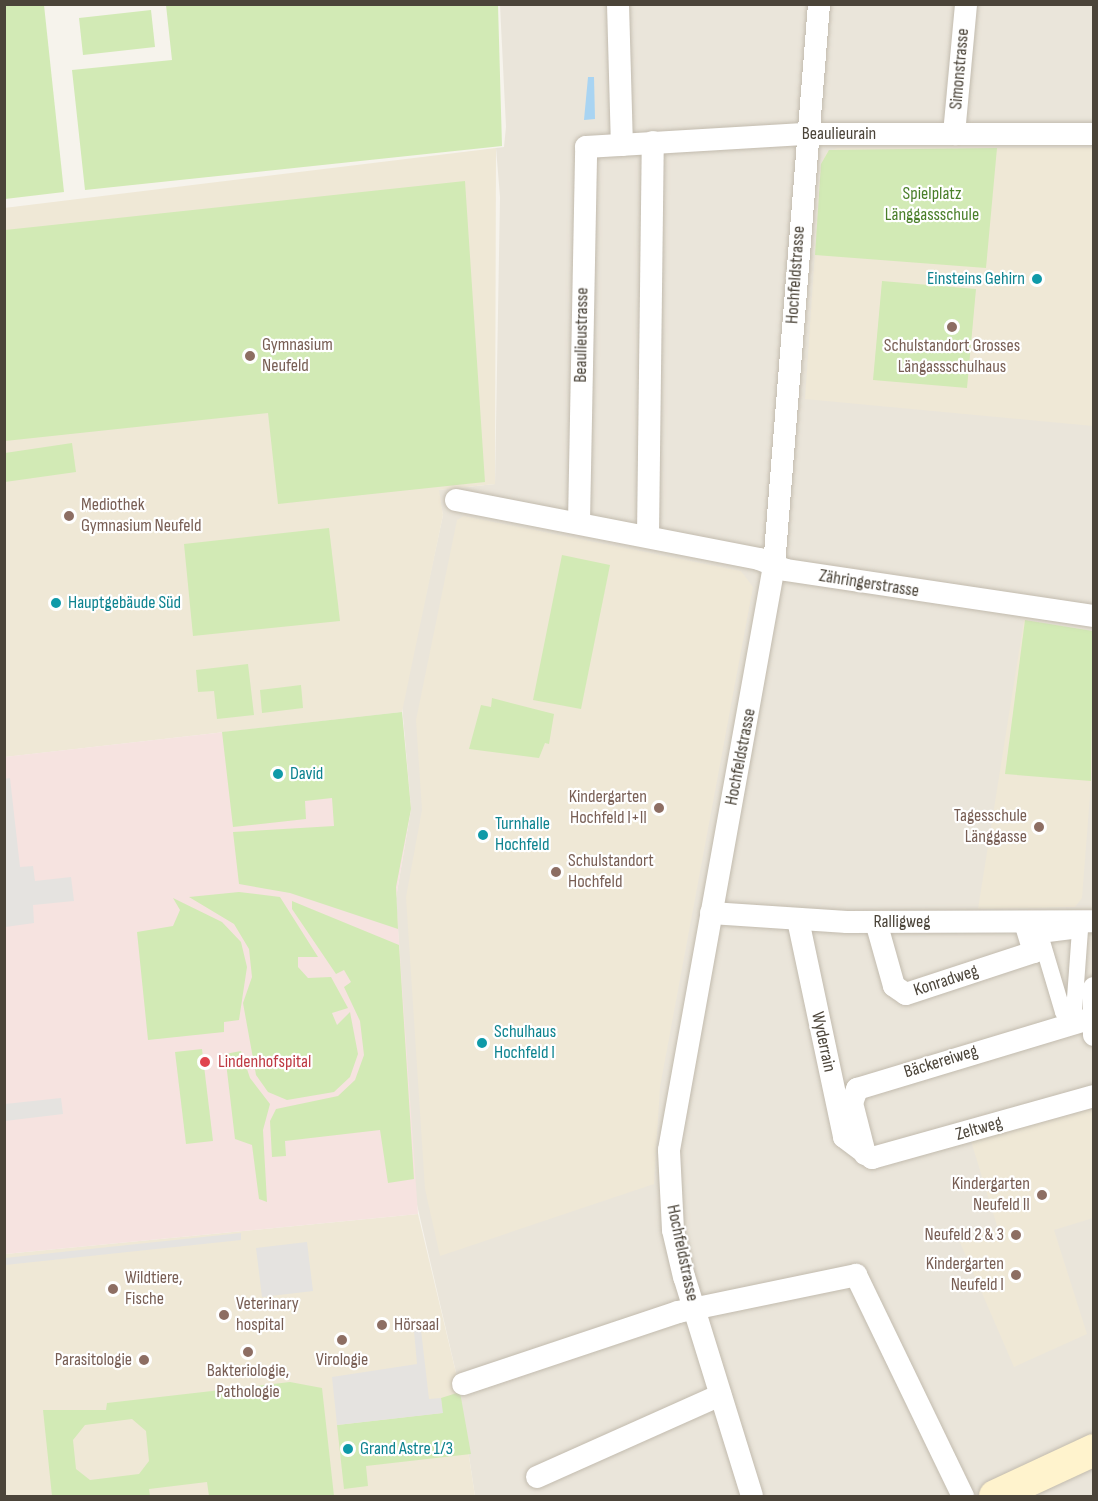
<!DOCTYPE html>
<html>
<head>
<meta charset="utf-8">
<style>
	body { margin:0 }
	#map { position:relative; width:1098px; height:1501px; overflow:hidden; background:#f6f3ec; font-family:"Sofia Sans Condensed",sans-serif }
	div>[style] { position:absolute }
	.residential>* { inset:0; background:#eae5da }
	.education>* { inset:0; background:#efe8d6 }
	.medical>* { inset:0; background:#f6e3e0 }
	.green>* { inset:0; background:#d2eab5 }
	.parking>* { inset:0; background:#e5e3e0 }
	.water>* { inset:0; background:#a9d4f2 }
	.roads { filter:drop-shadow(0 0 2px #c2bbae) drop-shadow(0 0 2px #c2bbae) }
	.pedestrian>* { height:16px; margin:-8px; padding:0 8px; transform-origin:8px; border-radius:8px; background:#fff }
	.minor>* { height:22px; margin:-11px; padding:0 11px; transform-origin:11px; border-radius:11px; background:#fff }
	.secondary>* { height:32px; margin:-16px; padding:0 16px; transform-origin:16px; border-radius:16px; background:#fff3cd }
	.dots>* { width:16px; height:16px; translate:-50% -50%; box-sizing:border-box; border:3px solid #fff; border-radius:50% }
	span { translate:-50% -50%; white-space:nowrap; text-align:center; line-height:1.15; -webkit-text-stroke:4.5px #fff; paint-order:stroke }
	.street-label { font-size:18px; color:#4b4439 }
	.park-label { font-size:18px; color:#4a7f2a }
	.culture-label { font-size:18px; color:#0d838f }
	.right { translate:-100% -50%; text-align:right }
	.left { translate:0 -50%; text-align:left }
	.education-label { font-size:18px; color:#785e54 }
	.health-label { font-size:18px; color:#be3a42 }
	.frame { position:absolute; inset:0; border:6px solid #4b4439; pointer-events:none }
</style>
</head>
<body>
<div id="map">
	<div class="residential">
		<div style="clip-path:polygon(500px 5px,1093px 5px,1093px 1496px,475px 1496px,457px 1377px,415px 1196px,396px 898px,411px 809px,402px 705px,443px 515px,438px 490px,495px 484px,500px 197px,496px 148px,504px 147px,506px 127px)"></div>
	</div>
	<div class="education">
		<div style="clip-path:polygon(496px 148px,495px 484px,439px 490px,443px 515px,402px 712px,5px 757px,4px 208px)"></div>
		<div style="clip-path:polygon(837px 148px,1093px 148px,1093px 426px,805px 399px,821px 164px,827px 152px)"></div>
		<div style="clip-path:polygon(464px 516px,741px 571px,753px 587px,660px 1087px,654px 1184px,440px 1256px,425px 1189px,406px 897px,422px 810px,416px 720px,457px 520px)"></div>
		<div style="clip-path:polygon(1024px 620px,1093px 631px,1093px 757px,1082px 898px,1075px 907px,978px 909px)"></div>
		<div style="clip-path:polygon(1092px 1109px,1093px 1218px,1054px 1230px,1087px 1334px,1014px 1367px,959px 1240px,998px 1229px,971px 1141px)"></div>
		<div style="clip-path:polygon(418px 1214px,457px 1377px,475px 1496px,5px 1496px,5px 1254px)"></div>
	</div>
	<div class="medical">
		<div style="clip-path:polygon(402px 712px,411px 809px,396px 898px,418px 1214px,5px 1254px,4px 757px)"></div>
	</div>
	<div class="green">
		<div style="clip-path:polygon(4px 5px,44px 5px,64px 192px,5px 199px)"></div>
		<div style="clip-path:polygon(166px 5px,498px 5px,502px 146px,85px 190px,72px 70px,172px 60px)"></div>
		<div style="clip-path:polygon(151px 10px,155px 47px,83px 55px,79px 18px)"></div>
		<div style="clip-path:polygon(997px 148px,986px 268px,815px 255px,821px 164px,829px 150px)"></div>
		<div style="clip-path:polygon(465px 181px,485px 482px,278px 504px,268px 413px,5px 441px,5px 230px)"></div>
		<div style="clip-path:polygon(882px 281px,976px 289px,967px 388px,873px 380px)"></div>
		<div style="clip-path:polygon(72px 443px,76px 472px,5px 482px,5px 453px)"></div>
		<div style="clip-path:polygon(329px 528px,340px 621px,193px 636px,184px 544px)"></div>
		<div style="clip-path:polygon(562px 555px,610px 565px,581px 709px,533px 700px)"></div>
		<div style="clip-path:polygon(1025px 620px,1093px 631px,1091px 781px,1005px 774px)"></div>
		<div style="clip-path:polygon(248px 664px,254px 715px,217px 719px,214px 691px,198px 692px,196px 670px)"></div>
		<div style="clip-path:polygon(301px 685px,303px 708px,262px 713px,260px 690px)"></div>
		<div style="clip-path:polygon(492px 698px,554px 714px,549px 744px,545px 743px,539px 758px,469px 749px,481px 705px,491px 707px)"></div>
		<div style="clip-path:polygon(402px 712px,411px 809px,396px 887px,398px 929px,290px 893px,239px 884px,233px 832px,334px 826px,332px 798px,305px 801px,306px 819px,233px 827px,222px 732px)"></div>
		<div style="clip-path:polygon(239px 892px,280px 897px,318px 957px,298px 957px,298px 967px,308px 978px,331px 977px,348px 1008px,332px 1013px,337px 1025px,350px 1012px,358px 1054px,350px 1077px,334px 1092px,287px 1100px,268px 1092px,256px 1075px,243px 1003px,252px 977px,249px 949px,234px 924px,189px 897px)"></div>
		<div style="clip-path:polygon(173px 898px,222px 922px,241px 942px,247px 967px,239px 1020px,224px 1022px,224px 1032px,148px 1040px,137px 932px,173px 926px,180px 910px)"></div>
		<div style="clip-path:polygon(292px 901px,399px 945px,414px 1179px,388px 1183px,380px 1130px,285px 1141px,286px 1156px,272px 1157px,270px 1121px,276px 1109px,338px 1096px,355px 1080px,364px 1055px,360px 1021px,344px 987px,351px 982px,344px 970px,336px 974px,292px 909px)"></div>
		<div style="clip-path:polygon(202px 1049px,213px 1141px,186px 1144px,175px 1052px)"></div>
		<div style="clip-path:polygon(241px 1051px,250px 1078px,270px 1104px,263px 1130px,267px 1202px,259px 1199px,252px 1145px,235px 1139px,225px 1054px)"></div>
		<div style="clip-path:polygon(evenodd,290px 1382px,322px 1388px,334px 1496px,209px 1496px,207px 1482px,149px 1489px,150px 1496px,52px 1496px,43px 1410px,106px 1410px,107px 1403px,290px 1382px,132px 1419px,146px 1431px,149px 1461px,139px 1474px,90px 1480px,76px 1469px,73px 1440px,85px 1425px,132px 1419px)"></div>
		<div style="clip-path:polygon(460px 1392px,471px 1454px,366px 1466px,368px 1486px,344px 1489px,337px 1425px,442px 1413px,441px 1398px)"></div>
	</div>
	<div class="parking">
		<div style="clip-path:polygon(10px 778px,20px 867px,33px 866px,35px 881px,71px 877px,74px 901px,33px 905px,34px 923px,5px 927px,4px 779px)"></div>
		<div style="clip-path:polygon(61px 1098px,63px 1114px,5px 1121px,5px 1104px)"></div>
		<div style="clip-path:polygon(241px 1233px,241px 1240px,5px 1265px,5px 1258px)"></div>
		<div style="clip-path:polygon(307px 1242px,313px 1291px,262px 1297px,256px 1248px)"></div>
		<div style="clip-path:polygon(421px 1330px,429px 1399px,441px 1398px,443px 1413px,337px 1425px,332px 1377px,417px 1364px,414px 1331px)"></div>
	</div>
	<div class="water">
		<div style="clip-path:polygon(588px 77px,594px 77px,595px 119px,584px 120px)"></div>
	</div>
	<div class="roads">
		<div class="pedestrian">
			<div style="left:1080px;top:930px;width:82px;rotate:94.2deg"></div>
			<div style="left:1074px;top:1012px;width:11px;rotate:180deg"></div>
			<div style="left:1063px;top:1012px;width:80px;rotate:-106.6deg"></div>
			<div style="left:1040px;top:935px;width:40px;rotate:-7.1deg"></div>
		</div>
		<div class="minor">
			<div style="left:618px;top:4px;width:141px;rotate:88.4deg"></div>
			<div style="left:954px;top:134px;width:131px;rotate:-84.7deg"></div>
			<div style="left:456px;top:500px;width:309px;rotate:11deg"></div>
			<div style="left:759px;top:559px;width:29px;rotate:22deg"></div>
			<div style="left:786px;top:570px;width:311px;rotate:8.5deg"></div>
			<div style="left:579px;top:522px;width:375px;rotate:-88.9deg"></div>
			<div style="left:586px;top:147px;width:222px;rotate:-3.4deg"></div>
			<div style="left:808px;top:134px;width:286px"></div>
			<div style="left:648px;top:536px;width:394px;rotate:-89.3deg"></div>
			<div style="left:711px;top:913px;width:136px;rotate:3.8deg"></div>
			<div style="left:847px;top:922px;width:247px;rotate:-0.2deg"></div>
			<div style="left:798px;top:920px;width:222px;rotate:78deg"></div>
			<div style="left:844px;top:1137px;width:35px;rotate:37deg"></div>
			<div style="left:872px;top:1158px;width:230px;rotate:-15.6deg"></div>
			<div style="left:876px;top:922px;width:66px;rotate:74.3deg"></div>
			<div style="left:894px;top:986px;width:14px;rotate:34deg"></div>
			<div style="left:906px;top:994px;width:135px;rotate:-18.2deg"></div>
			<div style="left:1034px;top:952px;width:31px;rotate:-107deg"></div>
			<div style="left:1094px;top:988px;width:47px;rotate:90deg"></div>
			<div style="left:865px;top:1154px;width:53px;rotate:-104.3deg"></div>
			<div style="left:852px;top:1103px;width:15px;rotate:-70deg"></div>
			<div style="left:857px;top:1089px;width:245px;rotate:-16.8deg"></div>
			<div style="left:463px;top:1384px;width:227px;rotate:-18.5deg"></div>
			<div style="left:678px;top:1312px;width:182px;rotate:-11.7deg"></div>
			<div style="left:856px;top:1275px;width:246px;rotate:64.2deg"></div>
			<div style="left:537px;top:1477px;width:201px;rotate:-24.1deg"></div>
			<div style="left:752px;top:1496px;width:229px;rotate:-107.2deg"></div>
			<div style="left:684px;top:1277px;width:48px;rotate:-103.2deg"></div>
			<div style="left:673px;top:1230px;width:80px;rotate:-92.9deg"></div>
			<div style="left:669px;top:1150px;width:593px;rotate:-79.81deg"></div>
			<div style="left:774px;top:566px;width:564px;rotate:-85.42deg"></div>
		</div>
		<div class="secondary">
			<div style="left:995px;top:1496px;width:109px;rotate:-24.9deg"></div>
		</div>
	</div>
	<div class="dots">
		<div style="left:1037px;top:279px;background:#0f9aa8"></div>
		<div style="left:952px;top:327px;background:#8d6e63"></div>
		<div style="left:250px;top:356px;background:#8d6e63"></div>
		<div style="left:69px;top:516px;background:#8d6e63"></div>
		<div style="left:56px;top:603px;background:#0f9aa8"></div>
		<div style="left:278px;top:774px;background:#0f9aa8"></div>
		<div style="left:659px;top:808px;background:#8d6e63"></div>
		<div style="left:1039px;top:827px;background:#8d6e63"></div>
		<div style="left:483px;top:835px;background:#0f9aa8"></div>
		<div style="left:556px;top:872px;background:#8d6e63"></div>
		<div style="left:482px;top:1043px;background:#0f9aa8"></div>
		<div style="left:205px;top:1062px;background:#e0444e"></div>
		<div style="left:1042px;top:1195px;background:#8d6e63"></div>
		<div style="left:1016px;top:1235px;background:#8d6e63"></div>
		<div style="left:1016px;top:1275px;background:#8d6e63"></div>
		<div style="left:113px;top:1289px;background:#8d6e63"></div>
		<div style="left:224px;top:1315px;background:#8d6e63"></div>
		<div style="left:382px;top:1325px;background:#8d6e63"></div>
		<div style="left:342px;top:1340px;background:#8d6e63"></div>
		<div style="left:248px;top:1352px;background:#8d6e63"></div>
		<div style="left:144px;top:1360px;background:#8d6e63"></div>
		<div style="left:348px;top:1449px;background:#0f9aa8"></div>
	</div>
	<div class="street-label">
		<span style="left:960px;top:69px;rotate:-85deg">Simonstrasse</span>
		<span style="left:839px;top:134px">Beaulieurain</span>
		<span style="left:796px;top:275px;rotate:-86deg">Hochfeldstrasse</span>
		<span style="left:582px;top:335px;rotate:-89deg">Beaulieustrasse</span>
		<span style="left:869px;top:584px;rotate:9deg">Zähringerstrasse</span>
		<span style="left:741px;top:757px;rotate:-79deg">Hochfeldstrasse</span>
		<span style="left:902px;top:922px">Ralligweg</span>
		<span style="left:946px;top:981px;rotate:-18deg">Konradweg</span>
		<span style="left:823px;top:1042px;rotate:78deg">Wyderrain</span>
		<span style="left:941px;top:1062px;rotate:-17deg">Bäckereiweg</span>
		<span style="left:979px;top:1129px;rotate:-16deg">Zeltweg</span>
		<span style="left:682px;top:1253px;rotate:78deg">Hochfeldstrasse</span>
	</div>
	<div class="park-label">
		<span style="left:932px;top:205px">Spielplatz<br>Länggassschule</span>
	</div>
	<div class="culture-label">
		<span class="right" style="left:1025px;top:279px">Einsteins Gehirn</span>
		<span class="left" style="left:68px;top:603px">Hauptgebäude Süd</span>
		<span class="left" style="left:290px;top:774px">David</span>
		<span class="left" style="left:495px;top:835px">Turnhalle<br>Hochfeld</span>
		<span class="left" style="left:494px;top:1043px">Schulhaus<br>Hochfeld I</span>
		<span class="left" style="left:360px;top:1449px">Grand Astre 1/3</span>
	</div>
	<div class="education-label">
		<span class="left" style="left:262px;top:356px">Gymnasium<br>Neufeld</span>
		<span style="left:952px;top:357px">Schulstandort Grosses<br>Längassschulhaus</span>
		<span class="left" style="left:81px;top:516px">Mediothek<br>Gymnasium Neufeld</span>
		<span class="right" style="left:647px;top:808px">Kindergarten<br>Hochfeld I+II</span>
		<span class="right" style="left:1027px;top:827px">Tagesschule<br>Länggasse</span>
		<span class="left" style="left:568px;top:872px">Schulstandort<br>Hochfeld</span>
		<span class="right" style="left:1030px;top:1195px">Kindergarten<br>Neufeld II</span>
		<span class="right" style="left:1004px;top:1235px">Neufeld 2 &amp; 3</span>
		<span class="right" style="left:1004px;top:1275px">Kindergarten<br>Neufeld I</span>
		<span class="left" style="left:125px;top:1289px">Wildtiere,<br>Fische</span>
		<span class="left" style="left:236px;top:1315px">Veterinary<br>hospital</span>
		<span class="left" style="left:394px;top:1325px">Hörsaal</span>
		<span class="right" style="left:132px;top:1360px">Parasitologie</span>
		<span style="left:342px;top:1360px">Virologie</span>
		<span style="left:248px;top:1382px">Bakteriologie,<br>Pathologie</span>
	</div>
	<div class="health-label">
		<span class="left" style="left:218px;top:1062px">Lindenhofspital</span>
	</div>
	<div class="frame"></div>
</div>
</body>
</html>
